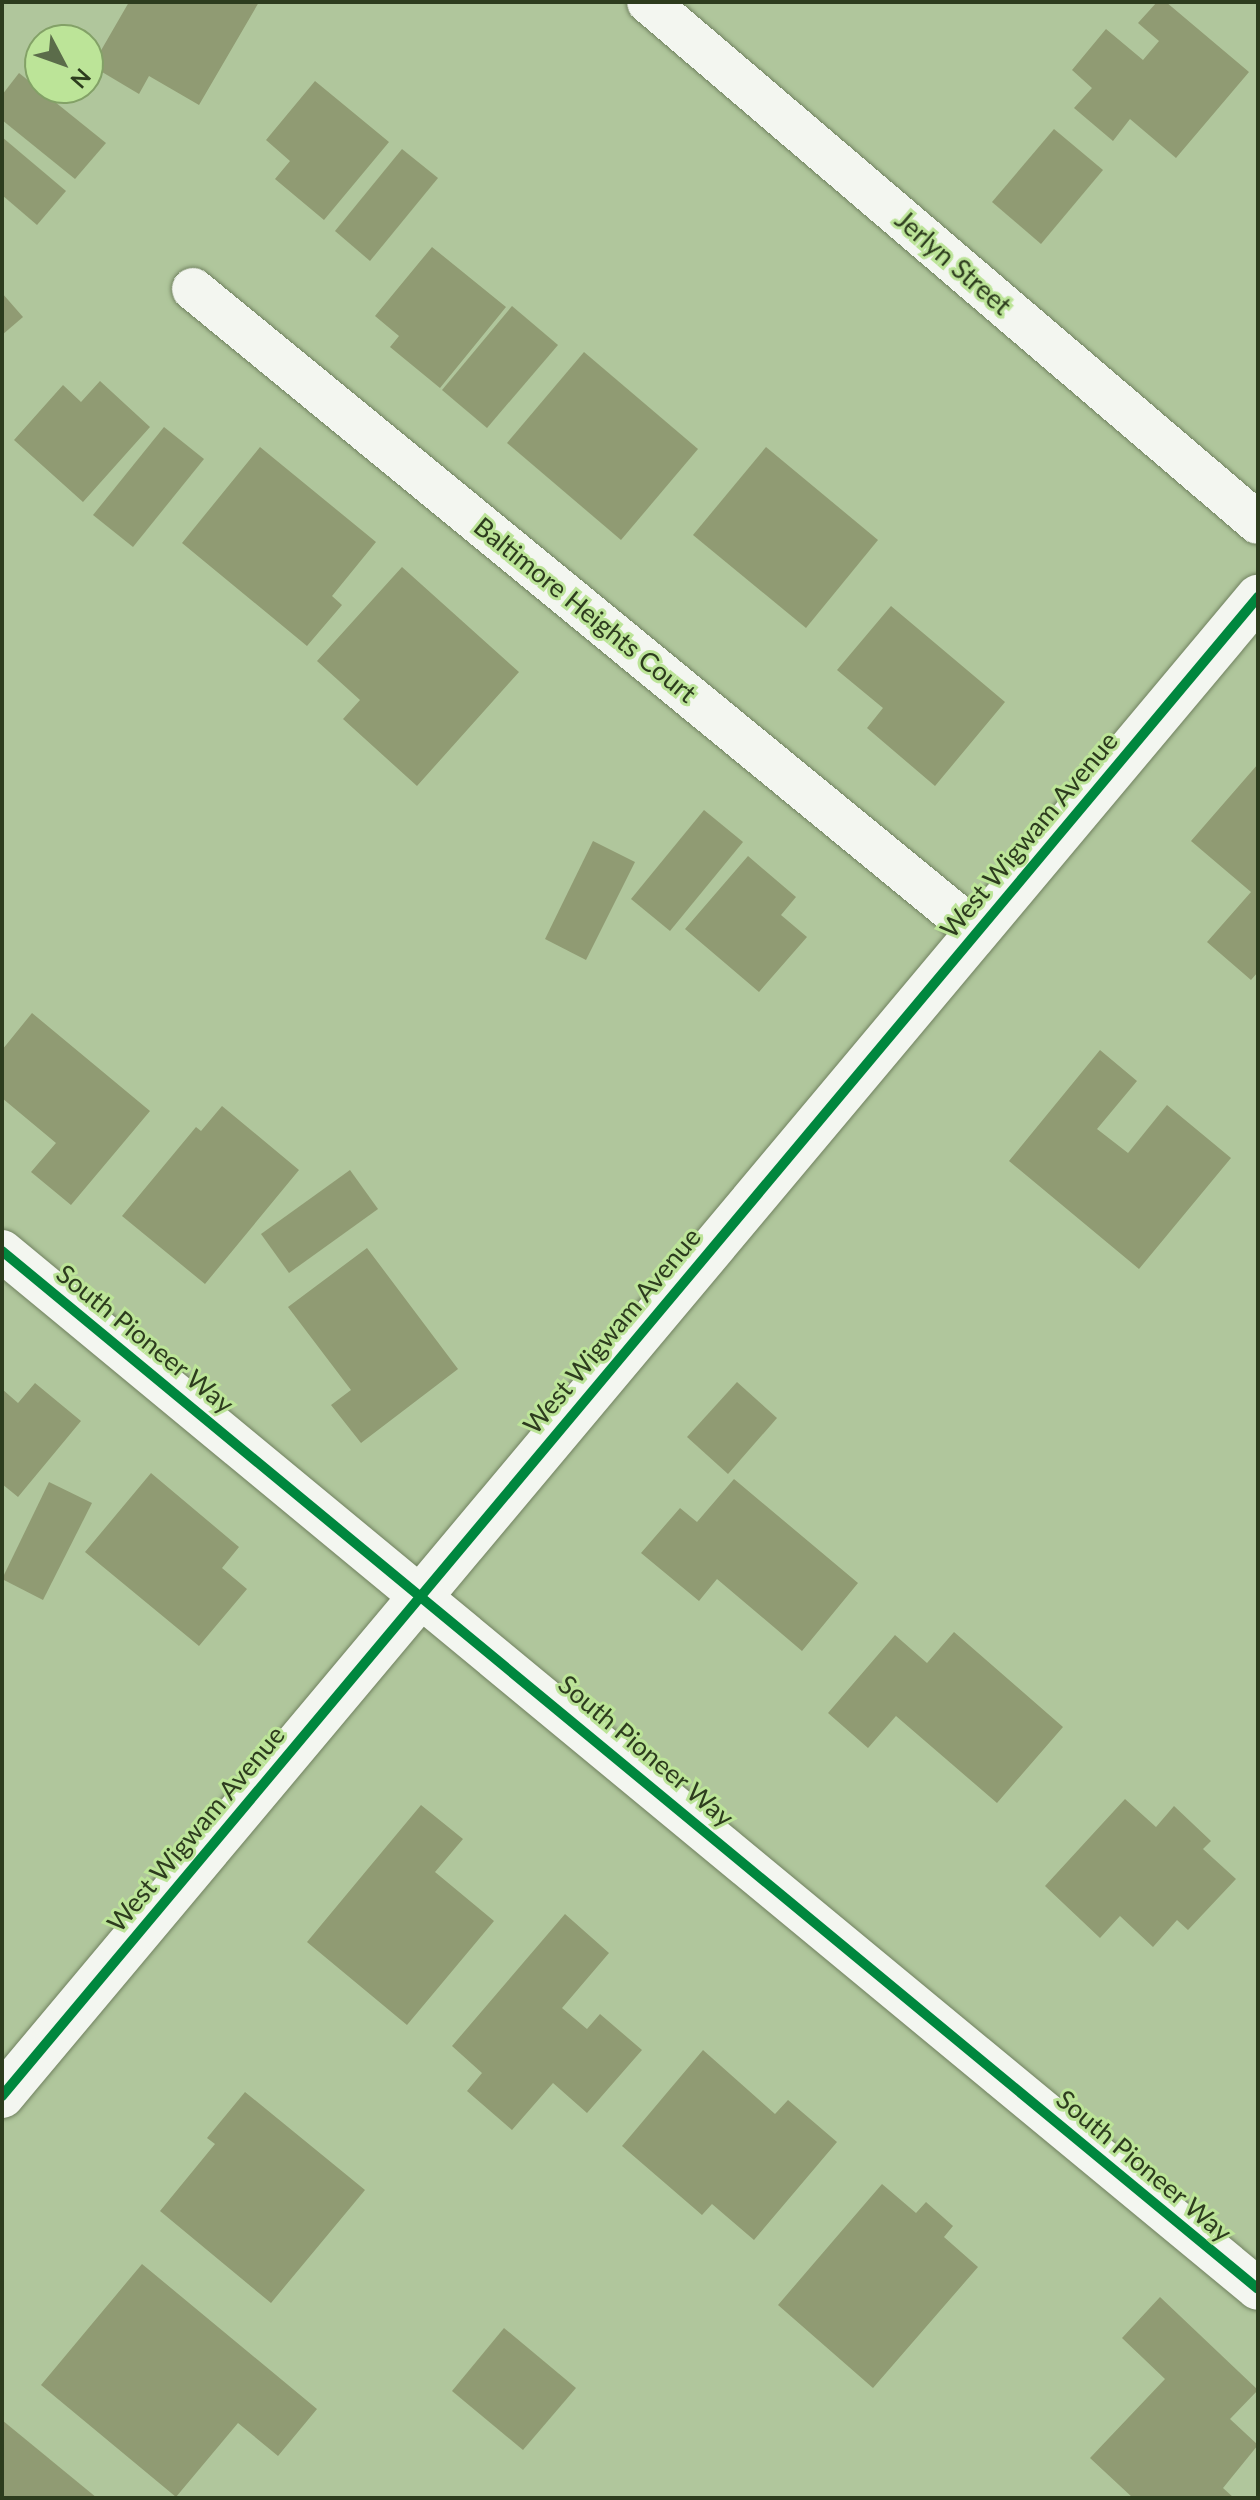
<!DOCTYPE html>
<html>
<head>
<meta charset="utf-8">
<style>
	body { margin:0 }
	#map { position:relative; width:1260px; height:2500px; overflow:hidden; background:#b0c69c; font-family:Lato,sans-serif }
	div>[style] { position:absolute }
	.building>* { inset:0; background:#909b73 }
	.roads { filter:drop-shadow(0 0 2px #70815f) drop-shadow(0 0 2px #70815f) }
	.street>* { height:42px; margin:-21px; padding:0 21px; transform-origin:21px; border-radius:21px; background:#f3f6f0 }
	.secondary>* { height:44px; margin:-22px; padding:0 22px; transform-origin:22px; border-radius:22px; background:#f3f6f0 }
	.cycleway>* { height:10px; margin:-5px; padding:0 5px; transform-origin:5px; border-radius:5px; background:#00873e }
	span { translate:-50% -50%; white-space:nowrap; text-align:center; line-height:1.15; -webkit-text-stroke:6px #bce498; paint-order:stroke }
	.street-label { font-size:26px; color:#2d3c1e }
	.frame { position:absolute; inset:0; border:4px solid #2d3c1e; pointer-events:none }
	.north { position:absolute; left:24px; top:24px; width:80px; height:80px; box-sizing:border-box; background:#bce498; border:2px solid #83a167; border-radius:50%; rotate:131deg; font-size:22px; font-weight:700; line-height:32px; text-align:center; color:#2d3c1e }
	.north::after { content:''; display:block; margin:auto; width:28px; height:36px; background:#5b6c4a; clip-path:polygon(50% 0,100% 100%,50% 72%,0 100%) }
</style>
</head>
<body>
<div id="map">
	<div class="building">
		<div style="clip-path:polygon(129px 2px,259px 2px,199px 105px,149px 76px,139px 94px,92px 66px)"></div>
		<div style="clip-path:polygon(1157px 2px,1166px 2px,1249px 72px,1176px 158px,1130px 119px,1113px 141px,1074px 108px,1092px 88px,1072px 70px,1106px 29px,1143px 60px,1159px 41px,1138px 23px)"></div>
		<div style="clip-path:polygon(19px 73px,106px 143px,75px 179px,2px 120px,2px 95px)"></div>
		<div style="clip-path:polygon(315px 81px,389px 142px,324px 220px,275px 179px,290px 161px,266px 140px)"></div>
		<div style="clip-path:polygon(1054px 129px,1103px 170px,1041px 244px,992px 202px)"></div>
		<div style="clip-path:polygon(2px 137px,66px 191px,37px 225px,2px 195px)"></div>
		<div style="clip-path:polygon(402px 149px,438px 178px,370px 261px,335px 231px)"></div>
		<div style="clip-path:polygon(432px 247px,506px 307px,440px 388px,390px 347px,399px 336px,375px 316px)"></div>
		<div style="clip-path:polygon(2px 293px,23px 317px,2px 335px)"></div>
		<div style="clip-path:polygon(512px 306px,558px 345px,487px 428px,442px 390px)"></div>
		<div style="clip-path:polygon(584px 352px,698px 449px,621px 540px,507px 443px)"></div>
		<div style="clip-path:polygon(100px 381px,150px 427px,83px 502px,14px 440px,63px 385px,81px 402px)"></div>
		<div style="clip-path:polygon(164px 427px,204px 459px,133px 547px,93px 515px)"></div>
		<div style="clip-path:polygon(260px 447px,376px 542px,332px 596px,342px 605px,307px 646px,182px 543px)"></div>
		<div style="clip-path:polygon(766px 447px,878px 540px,806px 628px,693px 535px)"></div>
		<div style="clip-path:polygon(402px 567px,519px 672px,417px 786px,343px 719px,360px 700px,317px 661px)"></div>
		<div style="clip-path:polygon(891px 606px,1005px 702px,935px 786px,867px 728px,883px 708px,837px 670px)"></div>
		<div style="clip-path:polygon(1258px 764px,1258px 972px,1251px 980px,1207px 942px,1251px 892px,1191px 841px)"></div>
		<div style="clip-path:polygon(704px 810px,743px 842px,670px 931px,631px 899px)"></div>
		<div style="clip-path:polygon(593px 841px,635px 862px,586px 960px,545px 939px)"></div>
		<div style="clip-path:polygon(748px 856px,796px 897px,781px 915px,807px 937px,759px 992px,685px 929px)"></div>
		<div style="clip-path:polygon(32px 1013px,150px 1111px,71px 1205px,31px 1172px,56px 1143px,2px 1098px,2px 1050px)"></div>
		<div style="clip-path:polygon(1100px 1050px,1137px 1081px,1097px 1129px,1128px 1153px,1167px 1105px,1231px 1158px,1139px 1269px,1009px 1161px)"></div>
		<div style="clip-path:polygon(222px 1106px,299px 1170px,205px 1284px,122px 1216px,196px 1127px,201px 1131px)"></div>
		<div style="clip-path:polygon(350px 1170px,378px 1209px,289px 1273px,261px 1234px)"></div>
		<div style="clip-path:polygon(367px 1248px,458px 1369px,361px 1443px,331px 1405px,351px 1390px,288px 1307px)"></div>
		<div style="clip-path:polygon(737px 1382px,777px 1418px,728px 1474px,687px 1437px)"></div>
		<div style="clip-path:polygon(35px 1383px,81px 1421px,18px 1497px,2px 1484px,2px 1389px,18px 1403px)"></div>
		<div style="clip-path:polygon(151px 1473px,239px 1547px,222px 1568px,247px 1589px,199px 1646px,85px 1552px)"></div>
		<div style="clip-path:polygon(734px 1479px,858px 1583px,802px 1651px,717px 1579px,699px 1601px,641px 1553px,680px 1508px,697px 1522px)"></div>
		<div style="clip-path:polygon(49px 1482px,92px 1503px,43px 1600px,2px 1579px)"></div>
		<div style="clip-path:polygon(954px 1632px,1063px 1727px,997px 1803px,896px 1716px,868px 1748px,828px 1713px,895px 1635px,927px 1663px)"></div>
		<div style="clip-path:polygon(1125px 1799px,1156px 1827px,1174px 1806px,1211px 1841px,1203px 1849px,1236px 1879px,1188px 1930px,1177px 1920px,1153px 1947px,1120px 1916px,1100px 1938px,1045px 1886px)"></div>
		<div style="clip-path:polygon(421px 1805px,463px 1839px,435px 1872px,494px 1921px,407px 2025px,307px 1942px)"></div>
		<div style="clip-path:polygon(565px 1914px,609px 1953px,562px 2008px,587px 2029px,600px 2014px,642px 2050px,587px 2113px,553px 2083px,512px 2130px,467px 2091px,482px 2073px,452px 2046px)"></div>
		<div style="clip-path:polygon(703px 2050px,775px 2114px,788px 2100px,837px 2142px,754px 2240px,712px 2204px,702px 2215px,622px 2146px)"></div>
		<div style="clip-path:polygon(245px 2092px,365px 2190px,271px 2303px,160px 2211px,215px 2144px,207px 2138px)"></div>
		<div style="clip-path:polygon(882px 2184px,916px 2213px,926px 2202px,953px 2226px,944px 2237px,978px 2267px,873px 2388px,778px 2305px)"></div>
		<div style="clip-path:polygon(142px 2264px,317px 2409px,278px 2456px,238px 2423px,176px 2497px,41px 2385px)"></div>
		<div style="clip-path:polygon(1160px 2297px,1258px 2390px,1230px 2419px,1258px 2445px,1223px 2488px,1234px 2498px,1133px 2498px,1090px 2458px,1165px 2379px,1122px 2338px)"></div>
		<div style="clip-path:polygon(504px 2328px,576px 2388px,523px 2450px,452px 2391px)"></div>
		<div style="clip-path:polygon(2px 2420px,97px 2498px,2px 2498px)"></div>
	</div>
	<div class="roads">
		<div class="street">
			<div style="left:648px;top:2px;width:802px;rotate:40.5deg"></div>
			<div style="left:193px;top:289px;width:1013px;rotate:39.35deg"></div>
			<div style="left:2px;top:1251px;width:1629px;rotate:39.57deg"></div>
		</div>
		<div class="secondary">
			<div style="left:2px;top:2096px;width:1956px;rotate:-50.04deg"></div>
		</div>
	</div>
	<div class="cycleway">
		<div style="left:2px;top:1251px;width:1629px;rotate:39.57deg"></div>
		<div style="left:2px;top:2096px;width:1956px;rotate:-50.04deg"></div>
	</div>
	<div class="street-label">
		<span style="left:953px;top:263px;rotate:41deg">Jerlyn Street</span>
		<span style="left:585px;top:610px;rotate:39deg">Baltimore Heights Court</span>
		<span style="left:1029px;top:835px;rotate:-50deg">West Wigwam Avenue</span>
		<span style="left:612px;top:1331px;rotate:-50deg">West Wigwam Avenue</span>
		<span style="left:145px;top:1339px;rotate:39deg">South Pioneer Way</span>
		<span style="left:646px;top:1751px;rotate:40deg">South Pioneer Way</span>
		<span style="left:196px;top:1829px;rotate:-50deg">West Wigwam Avenue</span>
		<span style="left:1144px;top:2166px;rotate:40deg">South Pioneer Way</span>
	</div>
	<div class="frame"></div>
	<div class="north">N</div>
</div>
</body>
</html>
